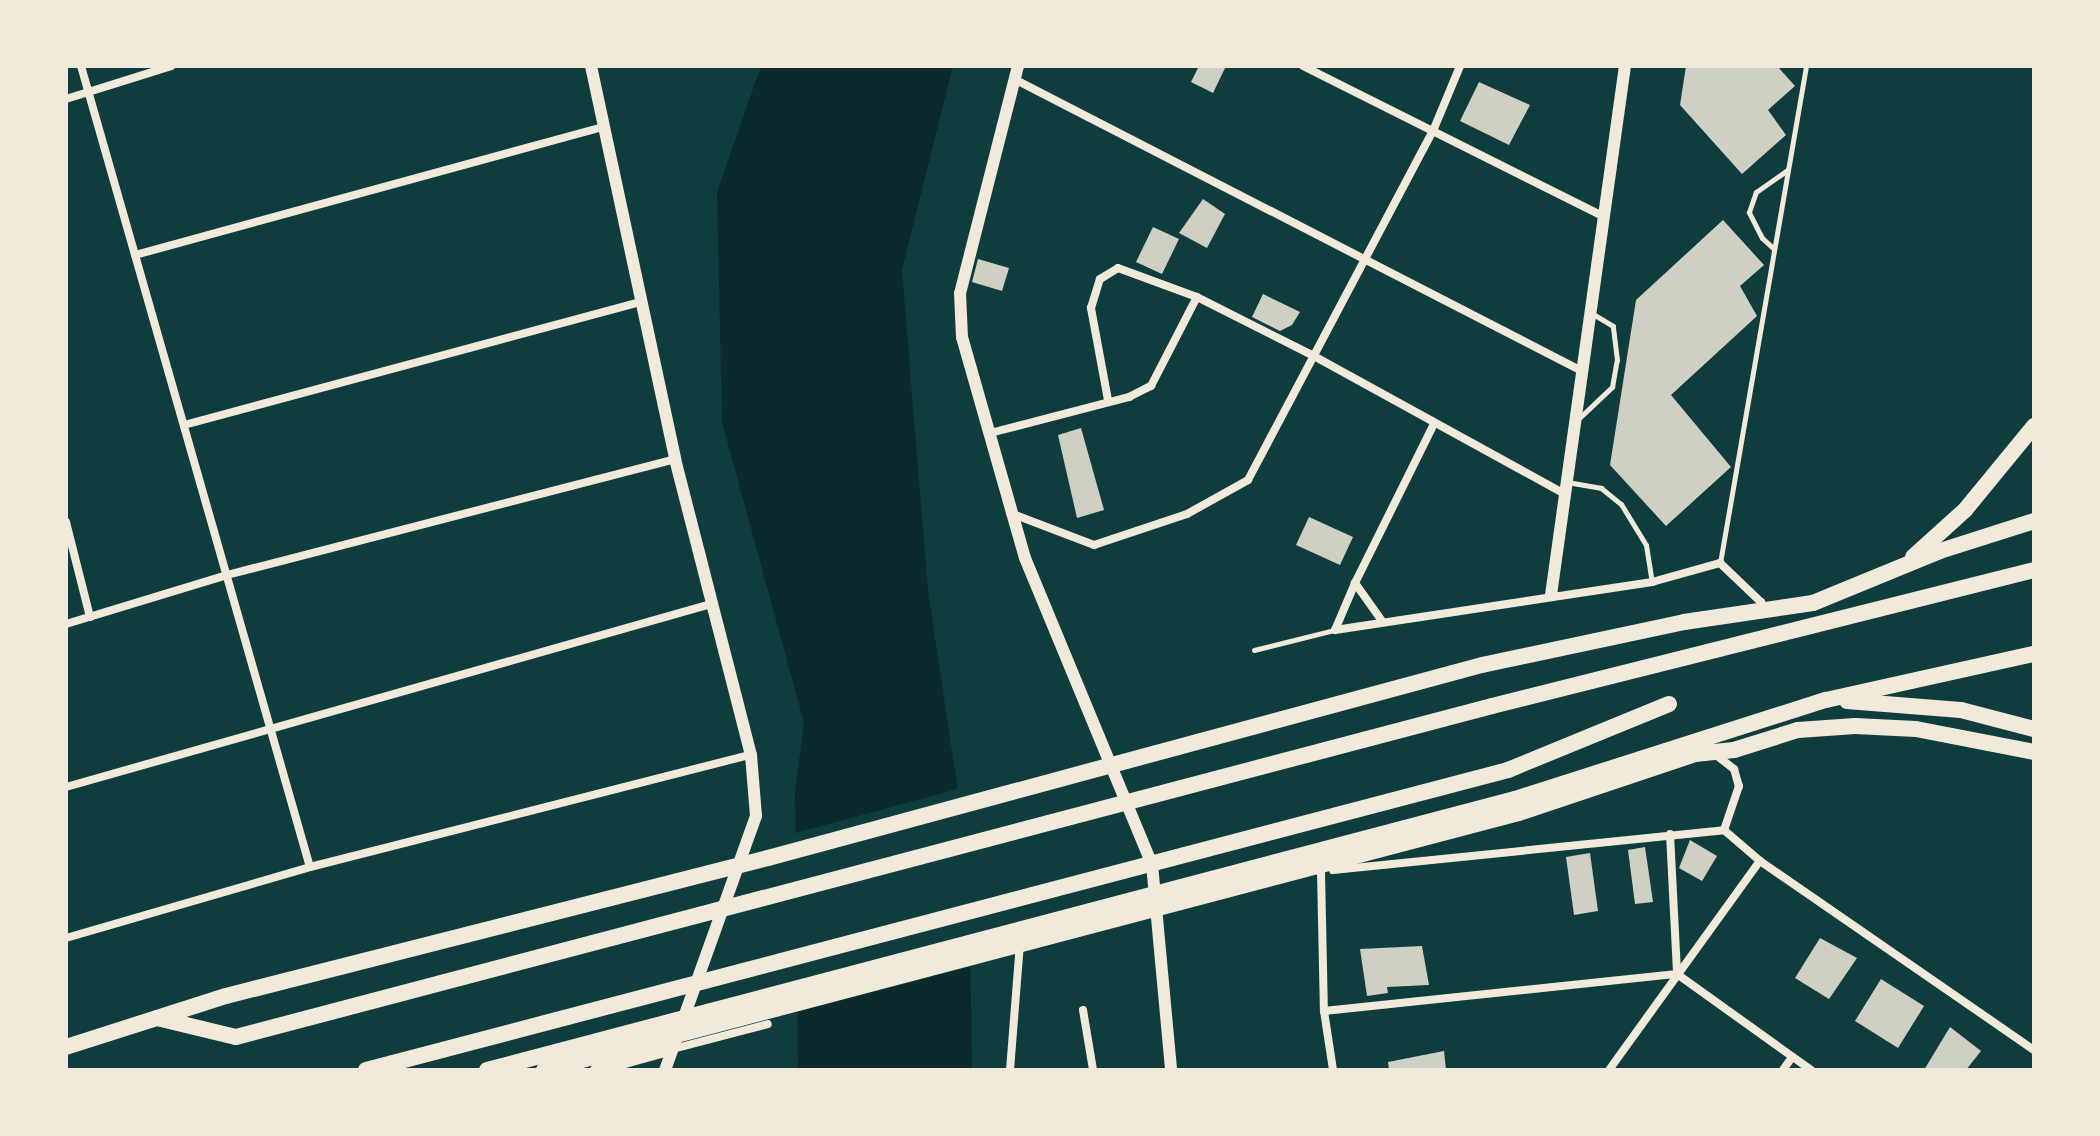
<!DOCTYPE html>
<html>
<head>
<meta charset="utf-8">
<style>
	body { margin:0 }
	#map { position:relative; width:2100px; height:1136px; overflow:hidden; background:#0f3d3e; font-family:Arial,sans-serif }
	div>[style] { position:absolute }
	.water>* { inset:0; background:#0a2a2b }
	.pier>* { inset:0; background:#0f3d3e }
	.building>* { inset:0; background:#cfcfc3 }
	.service>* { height:5px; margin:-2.5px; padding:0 2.5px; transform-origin:2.5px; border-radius:2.5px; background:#f1e9da }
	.minor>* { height:8px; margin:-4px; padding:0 4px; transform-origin:4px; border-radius:4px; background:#f1e9da }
	.tertiary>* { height:12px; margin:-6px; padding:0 6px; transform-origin:6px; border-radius:6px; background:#f1e9da }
	.primary>* { height:16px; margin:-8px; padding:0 8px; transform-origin:8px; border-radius:8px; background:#f1e9da }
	span { translate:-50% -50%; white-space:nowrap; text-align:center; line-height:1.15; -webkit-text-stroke:8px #f1e9da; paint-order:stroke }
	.frame { position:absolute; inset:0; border:68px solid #f1e9da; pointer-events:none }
</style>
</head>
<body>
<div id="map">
	<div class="water">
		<div style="clip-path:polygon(761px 66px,953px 66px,902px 270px,928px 591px,969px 864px,972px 1070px,798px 1070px,795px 790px,804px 723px,722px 422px,717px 192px)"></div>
	</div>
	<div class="pier">
		<div style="clip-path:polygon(965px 787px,973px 864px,973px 966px,793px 1013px,792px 834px)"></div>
	</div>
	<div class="building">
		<div style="clip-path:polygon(1199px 66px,1226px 66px,1213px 93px,1191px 82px)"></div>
		<div style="clip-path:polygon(1686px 66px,1777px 66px,1795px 86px,1768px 110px,1786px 135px,1742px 174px,1680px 105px)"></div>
		<div style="clip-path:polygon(1479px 82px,1530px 105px,1509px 145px,1460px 121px)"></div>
		<div style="clip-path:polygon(1203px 199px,1225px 214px,1207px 248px,1179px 233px)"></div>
		<div style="clip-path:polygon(1723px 220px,1764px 265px,1740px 286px,1757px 316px,1671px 395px,1731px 467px,1666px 526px,1610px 465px,1636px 300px)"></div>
		<div style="clip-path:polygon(1153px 227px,1179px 239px,1162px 274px,1136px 262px)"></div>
		<div style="clip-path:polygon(978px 259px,1009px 268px,1002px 291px,972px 282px)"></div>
		<div style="clip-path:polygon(1263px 294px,1300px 312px,1292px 325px,1280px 331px,1252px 317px)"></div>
		<div style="clip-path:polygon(1081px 428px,1104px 510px,1077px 518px,1058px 435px)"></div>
		<div style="clip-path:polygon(1309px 517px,1353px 537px,1340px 565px,1296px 545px)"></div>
		<div style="clip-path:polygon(1690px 840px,1717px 856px,1702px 881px,1679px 868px)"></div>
		<div style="clip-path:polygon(1645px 847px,1653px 902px,1635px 904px,1628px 850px)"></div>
		<div style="clip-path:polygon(1590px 853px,1598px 911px,1574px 915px,1566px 857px)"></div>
		<div style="clip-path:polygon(1820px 938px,1857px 958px,1829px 999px,1795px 978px)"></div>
		<div style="clip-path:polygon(1422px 946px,1429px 985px,1387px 987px,1388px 993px,1367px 996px,1360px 949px)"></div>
		<div style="clip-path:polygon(1881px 979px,1924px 1006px,1898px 1048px,1855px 1021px)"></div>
		<div style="clip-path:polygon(1950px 1027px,1981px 1051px,1966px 1070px,1924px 1070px)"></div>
		<div style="clip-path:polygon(1444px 1051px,1446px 1070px,1389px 1070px,1388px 1062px)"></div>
	</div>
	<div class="service">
		<div style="left:1774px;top:249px;width:16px;rotate:-137deg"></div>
		<div style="left:1762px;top:238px;width:29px;rotate:-117deg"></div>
		<div style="left:1749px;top:212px;width:21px;rotate:-71deg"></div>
		<div style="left:1756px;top:192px;width:39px;rotate:-35deg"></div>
		<div style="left:1576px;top:421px;width:50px;rotate:-43.4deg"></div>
		<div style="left:1612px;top:387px;width:27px;rotate:-80deg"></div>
		<div style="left:1617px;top:360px;width:34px;rotate:-97deg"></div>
		<div style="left:1613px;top:326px;width:26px;rotate:-149deg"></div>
		<div style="left:1567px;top:482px;width:35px;rotate:10deg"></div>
		<div style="left:1601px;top:488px;width:26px;rotate:39deg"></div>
		<div style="left:1621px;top:504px;width:48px;rotate:58.6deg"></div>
		<div style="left:1646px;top:545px;width:36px;rotate:81deg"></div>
		<div style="left:1720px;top:563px;width:504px;rotate:-80.18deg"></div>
		<div style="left:1254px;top:650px;width:82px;rotate:-14deg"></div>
	</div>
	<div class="minor">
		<div style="left:81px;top:66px;width:833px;rotate:74.05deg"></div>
		<div style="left:1303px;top:66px;width:337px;rotate:26.6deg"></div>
		<div style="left:1014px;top:79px;width:639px;rotate:27.21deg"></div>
		<div style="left:66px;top:99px;width:110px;rotate:-17.4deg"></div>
		<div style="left:135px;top:255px;width:487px;rotate:-15.3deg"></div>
		<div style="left:1108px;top:400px;width:94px;rotate:-100.5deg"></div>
		<div style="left:1091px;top:308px;width:30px;rotate:-73deg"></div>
		<div style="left:1100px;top:279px;width:21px;rotate:-31deg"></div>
		<div style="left:1118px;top:268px;width:84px;rotate:20.2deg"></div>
		<div style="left:1197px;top:297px;width:129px;rotate:26.8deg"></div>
		<div style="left:1312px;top:355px;width:289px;rotate:28.8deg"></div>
		<div style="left:184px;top:425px;width:473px;rotate:-15.1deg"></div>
		<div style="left:990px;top:433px;width:144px;rotate:-14.5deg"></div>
		<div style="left:1129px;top:397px;width:25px;rotate:-27deg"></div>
		<div style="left:1151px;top:386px;width:100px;rotate:-62.7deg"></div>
		<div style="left:1010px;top:513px;width:90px;rotate:20.9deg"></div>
		<div style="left:1094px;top:545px;width:98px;rotate:-18.4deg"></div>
		<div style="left:1187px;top:514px;width:70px;rotate:-29.1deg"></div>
		<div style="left:1248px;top:480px;width:395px;rotate:-62.1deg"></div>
		<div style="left:1433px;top:131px;width:70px;rotate:-67.4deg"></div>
		<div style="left:66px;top:522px;width:98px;rotate:75.8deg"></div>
		<div style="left:1382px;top:621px;width:47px;rotate:-125.4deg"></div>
		<div style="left:1355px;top:583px;width:178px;rotate:-63.6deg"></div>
		<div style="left:66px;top:624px;width:168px;rotate:-16.9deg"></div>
		<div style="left:227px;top:575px;width:463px;rotate:-14.5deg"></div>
		<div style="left:1335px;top:630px;width:321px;rotate:-8.6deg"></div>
		<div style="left:1652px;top:582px;width:71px;rotate:-15.6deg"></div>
		<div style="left:1720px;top:563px;width:57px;rotate:43.6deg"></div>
		<div style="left:1761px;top:602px;width:11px;rotate:85deg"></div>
		<div style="left:1335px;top:630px;width:51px;rotate:-66.9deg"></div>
		<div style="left:1716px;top:755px;width:23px;rotate:38deg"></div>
		<div style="left:1734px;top:769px;width:18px;rotate:74deg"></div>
		<div style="left:1739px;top:786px;width:46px;rotate:108.8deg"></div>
		<div style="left:66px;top:787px;width:670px;rotate:-15.84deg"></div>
		<div style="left:1670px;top:834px;width:140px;rotate:87.1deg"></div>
		<div style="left:1677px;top:974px;width:165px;rotate:35.6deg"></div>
		<div style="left:1333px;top:870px;width:393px;rotate:-5.8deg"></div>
		<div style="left:1724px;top:830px;width:48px;rotate:40.7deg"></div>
		<div style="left:1760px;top:861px;width:333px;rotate:34.6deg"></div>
		<div style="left:1321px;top:872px;width:139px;rotate:88.8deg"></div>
		<div style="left:1324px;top:1011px;width:60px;rotate:81.3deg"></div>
		<div style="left:66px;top:938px;width:254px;rotate:-16.2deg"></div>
		<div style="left:310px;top:867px;width:455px;rotate:-14.3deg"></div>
		<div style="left:1083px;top:1010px;width:61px;rotate:80.5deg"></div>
		<div style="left:1324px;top:1011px;width:355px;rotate:-6deg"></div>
		<div style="left:669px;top:1050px;width:102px;rotate:-14.7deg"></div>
		<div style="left:1010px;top:1070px;width:127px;rotate:-85.5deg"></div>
		<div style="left:1609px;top:1070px;width:258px;rotate:-54.2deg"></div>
		<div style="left:1783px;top:1070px;width:16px;rotate:-55deg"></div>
	</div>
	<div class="tertiary">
		<div style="left:591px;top:66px;width:402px;rotate:77.9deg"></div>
		<div style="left:675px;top:459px;width:306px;rotate:75.6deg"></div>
		<div style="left:751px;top:755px;width:61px;rotate:85.3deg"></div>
		<div style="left:756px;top:816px;width:270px;rotate:109.7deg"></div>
		<div style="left:1018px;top:66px;width:234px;rotate:104.3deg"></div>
		<div style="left:960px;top:293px;width:44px;rotate:87.4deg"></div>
		<div style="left:962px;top:337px;width:230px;rotate:74.1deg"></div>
		<div style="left:1025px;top:558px;width:331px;rotate:67.5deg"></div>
		<div style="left:1152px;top:864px;width:207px;rotate:84.7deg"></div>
		<div style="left:1551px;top:595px;width:534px;rotate:-82.04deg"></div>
		<div style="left:596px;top:1070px;width:75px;rotate:-15.5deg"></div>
	</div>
	<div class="primary">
		<div style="left:1913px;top:557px;width:70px;rotate:-42.1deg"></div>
		<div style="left:1965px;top:510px;width:109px;rotate:-50.6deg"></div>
		<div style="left:1847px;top:701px;width:114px;rotate:4.5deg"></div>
		<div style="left:1961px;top:710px;width:75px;rotate:14.6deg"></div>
		<div style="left:157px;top:1018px;width:81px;rotate:13.5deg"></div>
		<div style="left:236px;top:1037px;width:1299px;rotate:-14.76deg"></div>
		<div style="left:1492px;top:706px;width:559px;rotate:-14.09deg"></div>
		<div style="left:66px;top:1047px;width:168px;rotate:-17.7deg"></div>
		<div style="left:226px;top:996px;width:559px;rotate:-14.28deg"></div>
		<div style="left:768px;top:858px;width:740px;rotate:-15.13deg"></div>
		<div style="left:1482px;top:665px;width:207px;rotate:-12deg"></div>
		<div style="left:1684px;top:622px;width:130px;rotate:-8.4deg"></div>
		<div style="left:1813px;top:603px;width:137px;rotate:-22.3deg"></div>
		<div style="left:1940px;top:551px;width:99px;rotate:-17.7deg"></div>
		<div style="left:366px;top:1070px;width:1181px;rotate:-14.72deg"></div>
		<div style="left:1508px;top:770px;width:174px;rotate:-22.3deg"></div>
		<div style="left:487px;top:1070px;width:1063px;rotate:-14.77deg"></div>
		<div style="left:1515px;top:799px;width:326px;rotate:-17.7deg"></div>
		<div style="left:1826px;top:700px;width:213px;rotate:-12.5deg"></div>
		<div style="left:544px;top:1070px;width:1008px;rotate:-14.77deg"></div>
		<div style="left:1519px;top:813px;width:186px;rotate:-18.5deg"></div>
		<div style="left:1695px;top:754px;width:39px;rotate:-6deg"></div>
		<div style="left:1734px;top:750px;width:67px;rotate:-17.4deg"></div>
		<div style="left:1798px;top:730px;width:57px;rotate:-4deg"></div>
		<div style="left:1855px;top:726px;width:61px;rotate:2.8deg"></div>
		<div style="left:1916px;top:729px;width:120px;rotate:11deg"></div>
	</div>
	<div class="frame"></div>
</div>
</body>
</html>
